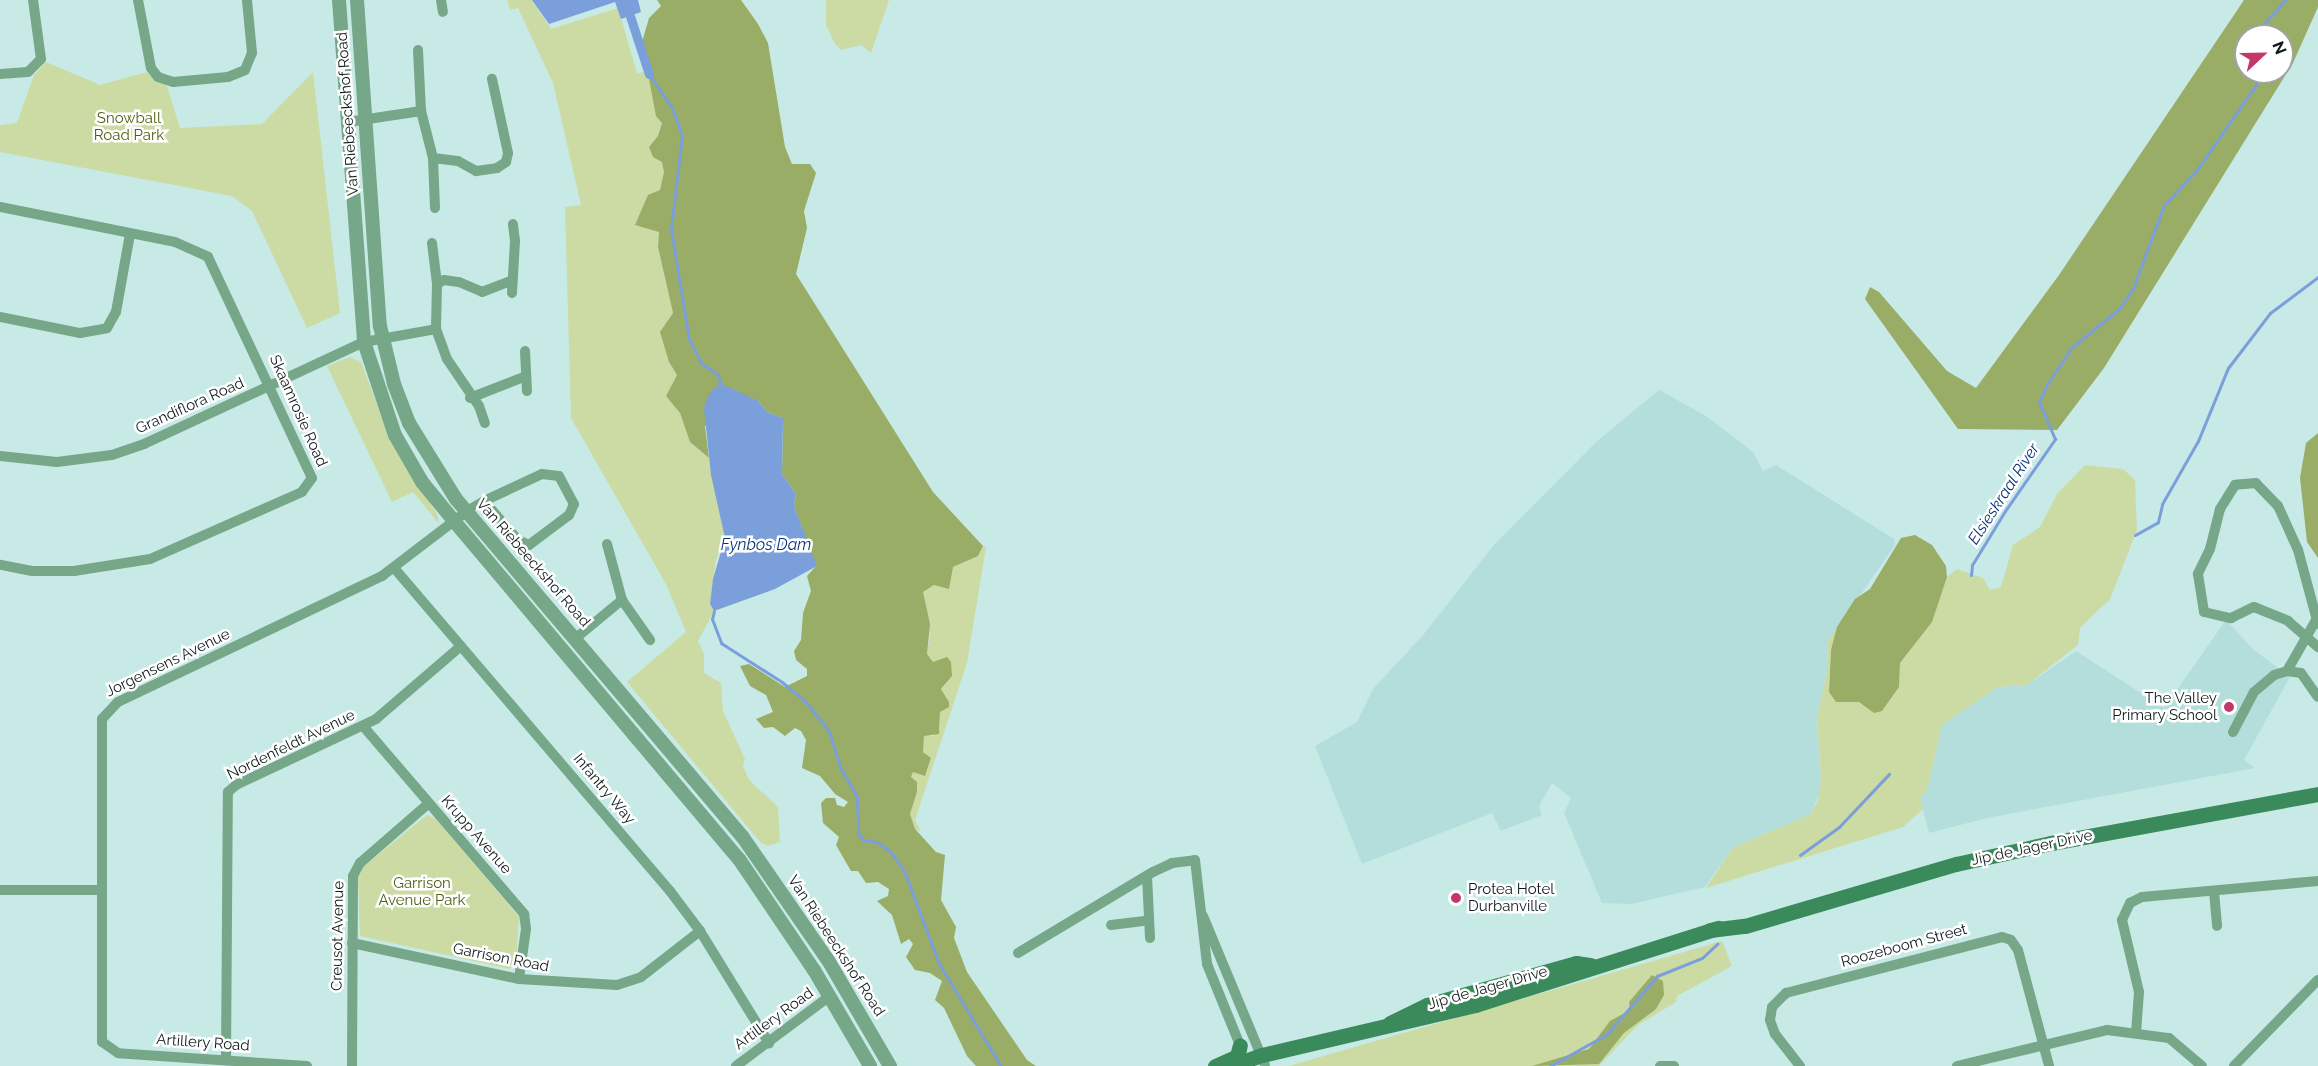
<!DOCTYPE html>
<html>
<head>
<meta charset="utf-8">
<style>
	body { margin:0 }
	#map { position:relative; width:2318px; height:1066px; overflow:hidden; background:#c8eae7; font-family:Raleway,sans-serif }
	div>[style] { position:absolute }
	.built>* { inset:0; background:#b3dedb }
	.green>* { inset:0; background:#cbdba3 }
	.forest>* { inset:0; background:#9aad67 }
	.water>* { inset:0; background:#7a9fda }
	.stream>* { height:3px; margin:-1.5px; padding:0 1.5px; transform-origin:1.5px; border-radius:1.5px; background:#7a9fda }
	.canal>* { height:9px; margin:-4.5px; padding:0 4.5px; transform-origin:4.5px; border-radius:4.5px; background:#7a9fda }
	.minor>* { height:10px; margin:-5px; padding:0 5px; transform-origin:5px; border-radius:5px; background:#76a788 }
	.tertiary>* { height:14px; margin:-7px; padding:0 7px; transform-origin:7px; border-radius:7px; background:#76a788 }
	.secondary>* { height:15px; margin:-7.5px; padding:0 7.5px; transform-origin:7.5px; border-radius:7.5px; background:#3a8a5c }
	.dots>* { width:16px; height:16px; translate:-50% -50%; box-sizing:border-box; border:3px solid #fff; border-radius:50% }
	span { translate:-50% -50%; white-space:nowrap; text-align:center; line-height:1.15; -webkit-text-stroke:5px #fff; paint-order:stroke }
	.street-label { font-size:15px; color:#101c1b }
	.park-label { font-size:15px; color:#506012 }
	.poi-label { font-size:15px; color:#101c1b }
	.right { translate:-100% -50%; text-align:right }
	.left { translate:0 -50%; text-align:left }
	.water-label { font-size:16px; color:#083479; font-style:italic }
	.north { position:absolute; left:2234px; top:24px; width:60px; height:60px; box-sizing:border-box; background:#fff; border:2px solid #9fa4a4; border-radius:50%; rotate:68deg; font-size:16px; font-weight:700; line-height:24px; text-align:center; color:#101c1b }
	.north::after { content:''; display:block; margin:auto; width:21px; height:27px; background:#c33769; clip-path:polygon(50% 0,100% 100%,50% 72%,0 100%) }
</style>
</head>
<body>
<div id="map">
	<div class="built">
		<div style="clip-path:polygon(1659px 390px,1706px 416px,1753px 452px,1763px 471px,1776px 465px,1894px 539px,1895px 545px,1827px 643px,1828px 667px,1817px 717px,1821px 789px,1811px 814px,1732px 848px,1705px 887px,1631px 904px,1602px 903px,1564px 813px,1571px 798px,1552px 783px,1539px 806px,1542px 815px,1501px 831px,1492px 813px,1362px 864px,1315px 746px,1357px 722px,1373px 689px,1424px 634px,1493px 546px,1596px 442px)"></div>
		<div style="clip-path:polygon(2226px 620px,2254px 650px,2290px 677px,2244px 760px,2255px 768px,1987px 818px,1929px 833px,1920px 798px,1927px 790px,1942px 725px,1950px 718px,1998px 687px,2027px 685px,2076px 651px,2164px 708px)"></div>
	</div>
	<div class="green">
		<div style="clip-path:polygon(507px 0,532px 0,551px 29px,618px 8px,637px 73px,647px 72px,652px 85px,656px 115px,662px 123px,659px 136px,664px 172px,658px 247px,673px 313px,669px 362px,677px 375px,666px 396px,680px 413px,690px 442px,709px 458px,725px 538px,716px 560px,710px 604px,714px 611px,698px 641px,704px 654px,704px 673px,721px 683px,723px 711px,745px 759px,743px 766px,749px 780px,778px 807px,780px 842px,768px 846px,761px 843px,627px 682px,686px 632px,666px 584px,571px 418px,565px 207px,581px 205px,553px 83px,518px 8px,510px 10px)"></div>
		<div style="clip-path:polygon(826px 0,889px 0,871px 53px,861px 45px,841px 50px,835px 44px,826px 25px)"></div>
		<div style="clip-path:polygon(46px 62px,100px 85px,147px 72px,167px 86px,180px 128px,262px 124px,313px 72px,340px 313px,307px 328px,252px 211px,232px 196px,0 152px,0 125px,17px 123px,34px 75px)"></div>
		<div style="clip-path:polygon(350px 357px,361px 362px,390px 439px,437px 514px,439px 524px,413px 492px,392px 502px,327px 366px)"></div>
		<div style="clip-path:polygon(2085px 465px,2123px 469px,2135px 480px,2137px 530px,2110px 599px,2080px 628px,2078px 645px,2027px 685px,1998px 687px,1942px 725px,1927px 790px,1920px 798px,1923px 809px,1903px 827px,1706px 888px,1732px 848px,1811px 814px,1818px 800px,1821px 780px,1817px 717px,1828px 667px,1827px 643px,1837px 627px,1838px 635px,1831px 650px,1829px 692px,1836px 702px,1859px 702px,1882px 711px,1899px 687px,1900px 663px,1932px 622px,1947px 577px,1957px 569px,1983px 578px,1990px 590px,2001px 587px,2013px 545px,2040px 527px,2057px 494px)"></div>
		<div style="clip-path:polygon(983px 546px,986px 547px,967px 663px,915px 820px,921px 832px,915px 829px,910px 814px,917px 792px,911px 778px,913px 772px,925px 775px,928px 769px,931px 758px,923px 752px,924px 735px,932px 736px,940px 729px,940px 711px,946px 697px,941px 689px,948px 682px,927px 654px,930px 635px,923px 592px,950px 576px,953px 567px,978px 556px)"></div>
		<div style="clip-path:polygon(427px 815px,436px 819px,519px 917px,516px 962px,510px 969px,360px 936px,358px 878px,364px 866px)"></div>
		<div style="clip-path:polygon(1722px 941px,1732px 966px,1677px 996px,1676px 1002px,1638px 1025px,1599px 1066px,1289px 1066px)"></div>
	</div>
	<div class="forest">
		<div style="clip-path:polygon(657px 0,741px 0,758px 24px,768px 43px,785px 147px,792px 164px,810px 164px,816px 173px,804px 211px,807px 228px,796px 274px,933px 492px,983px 546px,978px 556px,953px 567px,949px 589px,934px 585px,923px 592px,930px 624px,927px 654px,933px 662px,947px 657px,951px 662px,952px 676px,941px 689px,949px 702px,949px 707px,940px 712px,939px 734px,924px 736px,923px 752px,931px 758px,925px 776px,913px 772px,911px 777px,917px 782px,917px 792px,910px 814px,915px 829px,936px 852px,945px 855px,941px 900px,956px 927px,954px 938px,967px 972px,1027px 1060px,1036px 1066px,976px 1066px,967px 1056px,944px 1008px,935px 1000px,942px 981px,930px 973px,915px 970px,906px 957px,913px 944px,909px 939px,901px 944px,892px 915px,877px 901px,888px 896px,889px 889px,878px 882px,866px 883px,858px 871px,851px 871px,836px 845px,839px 837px,823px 823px,821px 803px,826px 798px,835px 798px,837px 805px,844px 807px,848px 802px,835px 794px,820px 776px,802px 768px,806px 740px,801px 731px,795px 728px,785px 736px,773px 727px,764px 728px,756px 719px,773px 712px,766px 695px,750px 686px,740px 666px,749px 664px,785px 687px,807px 676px,807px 669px,796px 660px,794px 651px,801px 640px,803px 613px,811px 591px,807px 576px,816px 566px,794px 506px,796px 494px,782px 474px,783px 418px,767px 412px,758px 401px,705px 426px,709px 458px,690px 442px,680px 413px,666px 396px,677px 375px,669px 362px,660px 332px,673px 313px,658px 247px,659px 232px,635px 225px,648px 195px,660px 190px,664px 172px,662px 162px,653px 157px,649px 147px,658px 136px,662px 123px,656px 116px,642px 42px,649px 18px,661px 6px)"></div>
		<div style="clip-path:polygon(evenodd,2244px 0,2318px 0,2318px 7px,2293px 63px,2104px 368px,2057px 430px,1958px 429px,1865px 299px,1870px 287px,1879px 292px,1947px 371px,1976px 388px,2059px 275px,2244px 0,2246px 36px,2282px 36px,2282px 72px,2246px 72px,2246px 36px)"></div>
		<div style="clip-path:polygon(2318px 433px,2318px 558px,2307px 542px,2300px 478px,2306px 443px)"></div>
		<div style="clip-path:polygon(1915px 535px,1932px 545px,1946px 566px,1947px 577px,1932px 622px,1900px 663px,1899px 687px,1882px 711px,1874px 713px,1859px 702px,1836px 702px,1829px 692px,1831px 650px,1837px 627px,1855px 599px,1870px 589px,1901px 538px)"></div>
		<div style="clip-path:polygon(1652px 975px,1663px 981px,1664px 995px,1656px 1009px,1624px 1033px,1599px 1064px,1532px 1066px,1589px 1049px,1610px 1021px,1630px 1010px,1629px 1002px)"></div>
	</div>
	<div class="water">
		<div style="clip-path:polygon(532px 0,638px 0,641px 12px,621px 19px,615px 2px,549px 24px)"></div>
		<div style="clip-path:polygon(720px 383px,758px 401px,767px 412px,783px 418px,782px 474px,796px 494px,794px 506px,817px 566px,775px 589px,714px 611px,710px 604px,713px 579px,725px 538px,711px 475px,704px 408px,709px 394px)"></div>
	</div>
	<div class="stream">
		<div style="left:2259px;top:36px;width:7px;rotate:-90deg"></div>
		<div style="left:2259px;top:29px;width:39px;rotate:-48deg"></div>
		<div style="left:649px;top:74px;width:41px;rotate:55.9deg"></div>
		<div style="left:672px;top:108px;width:29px;rotate:70deg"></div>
		<div style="left:682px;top:135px;width:95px;rotate:96.7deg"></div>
		<div style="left:671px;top:229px;width:111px;rotate:80.7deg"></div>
		<div style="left:689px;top:339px;width:27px;rotate:63deg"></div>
		<div style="left:701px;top:363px;width:21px;rotate:35deg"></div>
		<div style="left:718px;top:375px;width:8px;rotate:76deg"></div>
		<div style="left:2135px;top:535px;width:26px;rotate:-29deg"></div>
		<div style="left:2158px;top:522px;width:18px;rotate:-77deg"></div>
		<div style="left:2162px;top:504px;width:73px;rotate:-60.3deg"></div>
		<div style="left:2198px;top:441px;width:79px;rotate:-67.7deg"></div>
		<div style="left:2228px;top:368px;width:69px;rotate:-52.6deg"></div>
		<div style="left:2270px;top:313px;width:60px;rotate:-36.9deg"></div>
		<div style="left:1971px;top:575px;width:10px;rotate:-84deg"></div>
		<div style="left:1972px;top:565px;width:63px;rotate:-58.6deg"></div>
		<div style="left:2005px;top:511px;width:88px;rotate:-55.2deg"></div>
		<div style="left:2055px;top:439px;width:40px;rotate:-113.4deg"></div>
		<div style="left:2039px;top:402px;width:21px;rotate:-65deg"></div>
		<div style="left:2048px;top:383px;width:43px;rotate:-56.3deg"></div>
		<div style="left:2072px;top:347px;width:60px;rotate:-39deg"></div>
		<div style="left:2119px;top:309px;width:25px;rotate:-56deg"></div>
		<div style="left:2133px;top:288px;width:89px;rotate:-69.5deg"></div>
		<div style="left:2164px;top:205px;width:47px;rotate:-46.7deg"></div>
		<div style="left:2196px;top:171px;width:112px;rotate:-55.2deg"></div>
		<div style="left:2260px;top:79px;width:7px;rotate:-98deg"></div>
		<div style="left:714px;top:611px;width:8px;rotate:104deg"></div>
		<div style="left:712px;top:619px;width:26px;rotate:69deg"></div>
		<div style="left:721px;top:643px;width:72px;rotate:32.6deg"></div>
		<div style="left:782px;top:682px;width:30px;rotate:40deg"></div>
		<div style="left:805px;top:701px;width:36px;rotate:51deg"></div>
		<div style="left:828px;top:729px;width:40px;rotate:72deg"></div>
		<div style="left:840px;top:767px;width:34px;rotate:60deg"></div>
		<div style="left:857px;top:797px;width:36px;rotate:88deg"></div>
		<div style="left:858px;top:833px;width:9px;rotate:54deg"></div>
		<div style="left:863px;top:840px;width:14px;rotate:8deg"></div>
		<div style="left:877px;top:842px;width:17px;rotate:36deg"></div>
		<div style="left:891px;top:852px;width:25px;rotate:56deg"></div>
		<div style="left:905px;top:873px;width:97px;rotate:69.5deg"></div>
		<div style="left:939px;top:964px;width:119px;rotate:58.7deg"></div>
		<div style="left:1800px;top:855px;width:48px;rotate:-35.7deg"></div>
		<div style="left:1839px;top:827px;width:73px;rotate:-46.7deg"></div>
		<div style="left:1550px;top:1066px;width:65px;rotate:-29.3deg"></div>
		<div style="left:1607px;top:1034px;width:77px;rotate:-49.2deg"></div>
		<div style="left:1657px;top:976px;width:48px;rotate:-21.8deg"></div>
		<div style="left:1702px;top:958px;width:21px;rotate:-43deg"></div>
	</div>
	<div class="canal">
		<div style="left:630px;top:16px;width:61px;rotate:71.9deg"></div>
	</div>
	<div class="minor">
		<div style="left:138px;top:0;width:69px;rotate:79.2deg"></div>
		<div style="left:151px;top:68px;width:11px;rotate:52deg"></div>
		<div style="left:158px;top:77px;width:16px;rotate:18deg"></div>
		<div style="left:173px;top:82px;width:55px;rotate:-5.2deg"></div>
		<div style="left:228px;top:77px;width:18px;rotate:-22deg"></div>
		<div style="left:245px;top:70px;width:18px;rotate:-68deg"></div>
		<div style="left:252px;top:53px;width:53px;rotate:-95.4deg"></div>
		<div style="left:441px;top:0;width:12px;rotate:81deg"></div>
		<div style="left:418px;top:50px;width:61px;rotate:87.2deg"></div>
		<div style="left:421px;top:111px;width:49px;rotate:75.7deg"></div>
		<div style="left:433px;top:158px;width:50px;rotate:87.7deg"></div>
		<div style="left:0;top:74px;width:28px;rotate:-4deg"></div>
		<div style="left:28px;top:72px;width:18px;rotate:-45deg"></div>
		<div style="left:41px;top:59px;width:60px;rotate:-97.7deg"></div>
		<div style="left:348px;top:122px;width:74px;rotate:-8.6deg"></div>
		<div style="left:433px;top:158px;width:25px;rotate:7deg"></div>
		<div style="left:458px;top:161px;width:21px;rotate:29deg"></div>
		<div style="left:476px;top:171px;width:21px;rotate:-8deg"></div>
		<div style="left:497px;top:168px;width:11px;rotate:-34deg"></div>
		<div style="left:506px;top:162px;width:9px;rotate:-77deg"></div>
		<div style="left:508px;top:153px;width:76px;rotate:-102.2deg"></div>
		<div style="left:0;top:207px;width:178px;rotate:11.3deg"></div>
		<div style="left:175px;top:242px;width:36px;rotate:24deg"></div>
		<div style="left:208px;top:257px;width:244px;rotate:64.8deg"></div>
		<div style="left:312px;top:478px;width:17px;rotate:126deg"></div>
		<div style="left:302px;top:492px;width:166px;rotate:156.2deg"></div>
		<div style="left:150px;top:559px;width:77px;rotate:171deg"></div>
		<div style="left:74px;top:571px;width:42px;rotate:180deg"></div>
		<div style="left:32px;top:571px;width:33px;rotate:-169deg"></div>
		<div style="left:432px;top:243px;width:41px;rotate:83deg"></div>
		<div style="left:437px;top:284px;width:45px;rotate:91.3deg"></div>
		<div style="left:437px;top:284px;width:8px;rotate:-30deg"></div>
		<div style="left:444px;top:280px;width:15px;rotate:8deg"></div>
		<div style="left:459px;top:282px;width:25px;rotate:23deg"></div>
		<div style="left:482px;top:292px;width:30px;rotate:-21deg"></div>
		<div style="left:512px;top:293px;width:52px;rotate:-86.7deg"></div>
		<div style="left:515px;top:241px;width:17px;rotate:-97deg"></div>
		<div style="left:0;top:317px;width:82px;rotate:11.3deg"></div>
		<div style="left:80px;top:333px;width:27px;rotate:-10deg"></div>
		<div style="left:107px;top:328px;width:18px;rotate:-61deg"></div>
		<div style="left:116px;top:312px;width:79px;rotate:-79.8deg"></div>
		<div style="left:525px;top:351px;width:40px;rotate:87.1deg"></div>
		<div style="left:470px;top:398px;width:58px;rotate:-21.3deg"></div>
		<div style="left:0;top:456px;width:57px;rotate:6deg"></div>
		<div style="left:57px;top:462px;width:55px;rotate:-7.3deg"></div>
		<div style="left:112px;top:455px;width:34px;rotate:-19deg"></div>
		<div style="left:144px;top:444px;width:242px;rotate:-24.9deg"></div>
		<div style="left:364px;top:342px;width:73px;rotate:-10.2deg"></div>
		<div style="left:436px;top:329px;width:32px;rotate:70deg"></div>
		<div style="left:447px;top:359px;width:57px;rotate:55.8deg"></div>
		<div style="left:479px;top:406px;width:18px;rotate:71deg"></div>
		<div style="left:607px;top:544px;width:58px;rotate:75deg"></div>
		<div style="left:395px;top:569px;width:423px;rotate:49.5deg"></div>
		<div style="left:670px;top:891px;width:50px;rotate:53.1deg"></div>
		<div style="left:700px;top:931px;width:132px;rotate:58.4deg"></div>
		<div style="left:2318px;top:624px;width:77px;rotate:-105.1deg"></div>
		<div style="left:2298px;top:550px;width:48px;rotate:-114.4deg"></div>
		<div style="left:2278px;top:506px;width:32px;rotate:-134deg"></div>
		<div style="left:2256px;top:483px;width:21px;rotate:175deg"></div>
		<div style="left:2235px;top:485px;width:28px;rotate:122deg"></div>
		<div style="left:2220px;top:509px;width:41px;rotate:104deg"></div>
		<div style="left:2210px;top:549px;width:28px;rotate:116deg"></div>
		<div style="left:2198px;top:574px;width:38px;rotate:81deg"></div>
		<div style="left:2204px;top:612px;width:28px;rotate:13deg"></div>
		<div style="left:2231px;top:618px;width:25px;rotate:-26deg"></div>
		<div style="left:2254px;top:607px;width:37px;rotate:22deg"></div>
		<div style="left:2288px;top:621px;width:40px;rotate:41deg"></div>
		<div style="left:576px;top:638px;width:60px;rotate:-39.6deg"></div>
		<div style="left:622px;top:600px;width:49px;rotate:55deg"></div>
		<div style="left:2287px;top:671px;width:59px;rotate:-60.4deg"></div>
		<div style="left:363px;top:726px;width:248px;rotate:49.4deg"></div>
		<div style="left:524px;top:914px;width:15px;rotate:82deg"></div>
		<div style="left:526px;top:929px;width:50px;rotate:98deg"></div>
		<div style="left:2233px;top:732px;width:45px;rotate:-62.3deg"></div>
		<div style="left:2254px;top:692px;width:26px;rotate:-40deg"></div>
		<div style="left:2274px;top:675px;width:14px;rotate:-17deg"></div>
		<div style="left:2287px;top:671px;width:14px;rotate:8deg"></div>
		<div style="left:2301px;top:673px;width:29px;rotate:55deg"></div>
		<div style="left:1147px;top:876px;width:62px;rotate:87.2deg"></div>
		<div style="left:0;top:890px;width:100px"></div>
		<div style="left:2214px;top:891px;width:35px;rotate:85deg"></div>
		<div style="left:1203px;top:916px;width:161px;rotate:67.4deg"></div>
		<div style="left:1111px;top:925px;width:38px;rotate:-7deg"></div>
		<div style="left:352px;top:943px;width:171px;rotate:12.2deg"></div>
		<div style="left:519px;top:979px;width:98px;rotate:3.5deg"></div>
		<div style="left:617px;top:985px;width:25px;rotate:-18deg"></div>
		<div style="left:641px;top:977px;width:75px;rotate:-37.9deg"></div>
		<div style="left:1018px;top:953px;width:157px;rotate:-31deg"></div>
		<div style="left:1153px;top:872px;width:21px;rotate:-25deg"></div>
		<div style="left:1172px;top:863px;width:23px;rotate:-7deg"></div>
		<div style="left:1195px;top:860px;width:105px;rotate:83.4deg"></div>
		<div style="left:1207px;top:964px;width:93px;rotate:67.9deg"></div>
		<div style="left:2136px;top:1033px;width:41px;rotate:-85.8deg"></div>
		<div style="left:2139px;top:992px;width:74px;rotate:-103.3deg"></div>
		<div style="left:2122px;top:920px;width:19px;rotate:-65deg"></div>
		<div style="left:2130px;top:903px;width:13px;rotate:-27deg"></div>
		<div style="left:2142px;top:897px;width:177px;rotate:-5.2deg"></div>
		<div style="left:226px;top:1058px;width:266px;rotate:-89.6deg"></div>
		<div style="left:228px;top:792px;width:11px;rotate:-41deg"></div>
		<div style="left:236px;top:785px;width:155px;rotate:-25.2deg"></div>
		<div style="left:376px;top:719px;width:112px;rotate:-40.7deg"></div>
		<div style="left:307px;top:1066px;width:189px;rotate:-176.1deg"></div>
		<div style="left:118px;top:1053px;width:19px;rotate:-145deg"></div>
		<div style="left:102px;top:1042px;width:323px;rotate:-90deg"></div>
		<div style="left:102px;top:719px;width:23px;rotate:-47deg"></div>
		<div style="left:118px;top:702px;width:293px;rotate:-25.5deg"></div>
		<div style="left:382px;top:576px;width:107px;rotate:-37.4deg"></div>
		<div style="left:467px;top:511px;width:20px;rotate:-30deg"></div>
		<div style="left:484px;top:501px;width:64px;rotate:-25deg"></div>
		<div style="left:542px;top:474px;width:17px;rotate:7deg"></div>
		<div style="left:559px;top:476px;width:32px;rotate:62deg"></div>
		<div style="left:574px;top:504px;width:12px;rotate:114deg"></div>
		<div style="left:569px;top:515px;width:50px;rotate:143.1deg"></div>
		<div style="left:529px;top:545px;width:12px;rotate:-156deg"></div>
		<div style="left:518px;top:540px;width:52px;rotate:-131.1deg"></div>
		<div style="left:352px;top:1066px;width:190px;rotate:-89.7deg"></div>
		<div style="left:353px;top:876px;width:15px;rotate:-62deg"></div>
		<div style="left:360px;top:863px;width:91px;rotate:-41deg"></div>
		<div style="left:736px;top:1066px;width:117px;rotate:-36.7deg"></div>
		<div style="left:1660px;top:1066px;width:14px"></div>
		<div style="left:1800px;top:1066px;width:41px;rotate:-128deg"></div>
		<div style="left:1775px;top:1034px;width:15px;rotate:-110deg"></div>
		<div style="left:1770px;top:1020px;width:13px;rotate:-81deg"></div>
		<div style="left:1772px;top:1007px;width:20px;rotate:-45deg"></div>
		<div style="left:1786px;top:993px;width:223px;rotate:-14.5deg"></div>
		<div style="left:2002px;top:937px;width:9px;rotate:18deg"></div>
		<div style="left:2011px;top:940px;width:12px;rotate:55deg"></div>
		<div style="left:2018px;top:950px;width:120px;rotate:75deg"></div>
		<div style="left:1957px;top:1066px;width:154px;rotate:-13.5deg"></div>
		<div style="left:2107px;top:1030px;width:63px;rotate:7.4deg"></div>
		<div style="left:2169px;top:1038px;width:43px;rotate:40.3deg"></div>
		<div style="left:2234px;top:1066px;width:120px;rotate:-45.7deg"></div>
	</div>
	<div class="tertiary">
		<div style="left:339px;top:0;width:343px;rotate:85.8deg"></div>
		<div style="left:364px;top:342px;width:98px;rotate:71.6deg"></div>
		<div style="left:395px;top:435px;width:54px;rotate:60.1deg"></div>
		<div style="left:422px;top:482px;width:50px;rotate:50.6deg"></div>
		<div style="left:454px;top:521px;width:442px;rotate:49.9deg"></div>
		<div style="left:739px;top:859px;width:134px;rotate:56deg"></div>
		<div style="left:814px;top:970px;width:111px;rotate:59.7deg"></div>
		<div style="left:357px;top:0;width:327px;rotate:86deg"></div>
		<div style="left:380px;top:326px;width:60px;rotate:76.4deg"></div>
		<div style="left:394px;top:384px;width:42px;rotate:69deg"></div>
		<div style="left:409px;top:423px;width:89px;rotate:58.3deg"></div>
		<div style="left:456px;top:499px;width:442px;rotate:49.7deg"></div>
		<div style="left:742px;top:836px;width:151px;rotate:55.3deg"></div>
		<div style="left:828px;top:960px;width:123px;rotate:59.7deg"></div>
	</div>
	<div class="secondary">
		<div style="left:1710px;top:930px;width:35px;rotate:-7deg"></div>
		<div style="left:1745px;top:926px;width:220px;rotate:-16.4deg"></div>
		<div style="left:1956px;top:864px;width:97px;rotate:-12.5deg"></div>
		<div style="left:2051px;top:843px;width:271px;rotate:-10.4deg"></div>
		<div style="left:1390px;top:1023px;width:41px;rotate:-25.9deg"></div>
		<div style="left:1427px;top:1005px;width:155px;rotate:-15.7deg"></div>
		<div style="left:1576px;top:963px;width:15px;rotate:8deg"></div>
		<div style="left:1215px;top:1066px;width:24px;rotate:-24deg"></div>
		<div style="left:1237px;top:1056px;width:11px;rotate:-75deg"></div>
		<div style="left:1231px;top:1066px;width:33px;rotate:-20deg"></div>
		<div style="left:1262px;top:1055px;width:219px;rotate:-13.2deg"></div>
		<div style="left:1475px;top:1005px;width:255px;rotate:-17.6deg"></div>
	</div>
	<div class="dots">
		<div style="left:2229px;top:707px;background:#c33769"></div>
		<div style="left:1456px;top:898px;background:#c33769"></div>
	</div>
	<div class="street-label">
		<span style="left:348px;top:114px;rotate:-94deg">Van Riebeeckshof Road</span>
		<span style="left:190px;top:406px;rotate:-24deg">Grandiflora Road</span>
		<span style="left:298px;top:411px;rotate:66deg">Skaamrosie Road</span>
		<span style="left:533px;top:563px;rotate:49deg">Van Riebeeckshof Road</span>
		<span style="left:168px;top:663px;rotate:-26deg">Jorgensens Avenue</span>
		<span style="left:291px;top:745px;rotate:-26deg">Nordenfeldt Avenue</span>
		<span style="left:604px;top:789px;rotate:50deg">Infantry Way</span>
		<span style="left:476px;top:835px;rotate:49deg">Krupp Avenue</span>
		<span style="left:2032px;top:848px;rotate:-12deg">Jip de Jager Drive</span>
		<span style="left:338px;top:936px;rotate:-89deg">Creusot Avenue</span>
		<span style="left:836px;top:946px;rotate:57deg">Van Riebeeckshof Road</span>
		<span style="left:1904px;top:946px;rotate:-15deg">Roozeboom Street</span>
		<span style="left:501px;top:958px;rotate:11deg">Garrison Road</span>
		<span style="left:1488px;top:988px;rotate:-16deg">Jip de Jager Drive</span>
		<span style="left:774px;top:1019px;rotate:-36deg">Artillery Road</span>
		<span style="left:203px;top:1043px;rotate:4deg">Artillery Road</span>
	</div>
	<div class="park-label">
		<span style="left:129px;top:127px">Snowball<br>Road Park</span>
		<span style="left:422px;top:892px">Garrison<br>Avenue Park</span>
	</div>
	<div class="poi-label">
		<span class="right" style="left:2217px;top:707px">The Valley<br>Primary School</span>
		<span class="left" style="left:1468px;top:898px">Protea Hotel<br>Durbanville</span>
	</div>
	<div class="water-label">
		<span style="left:2004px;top:494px;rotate:-57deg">Elsieskraal River</span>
		<span style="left:766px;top:545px">Fynbos Dam</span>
	</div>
	<div class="north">N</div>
</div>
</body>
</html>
